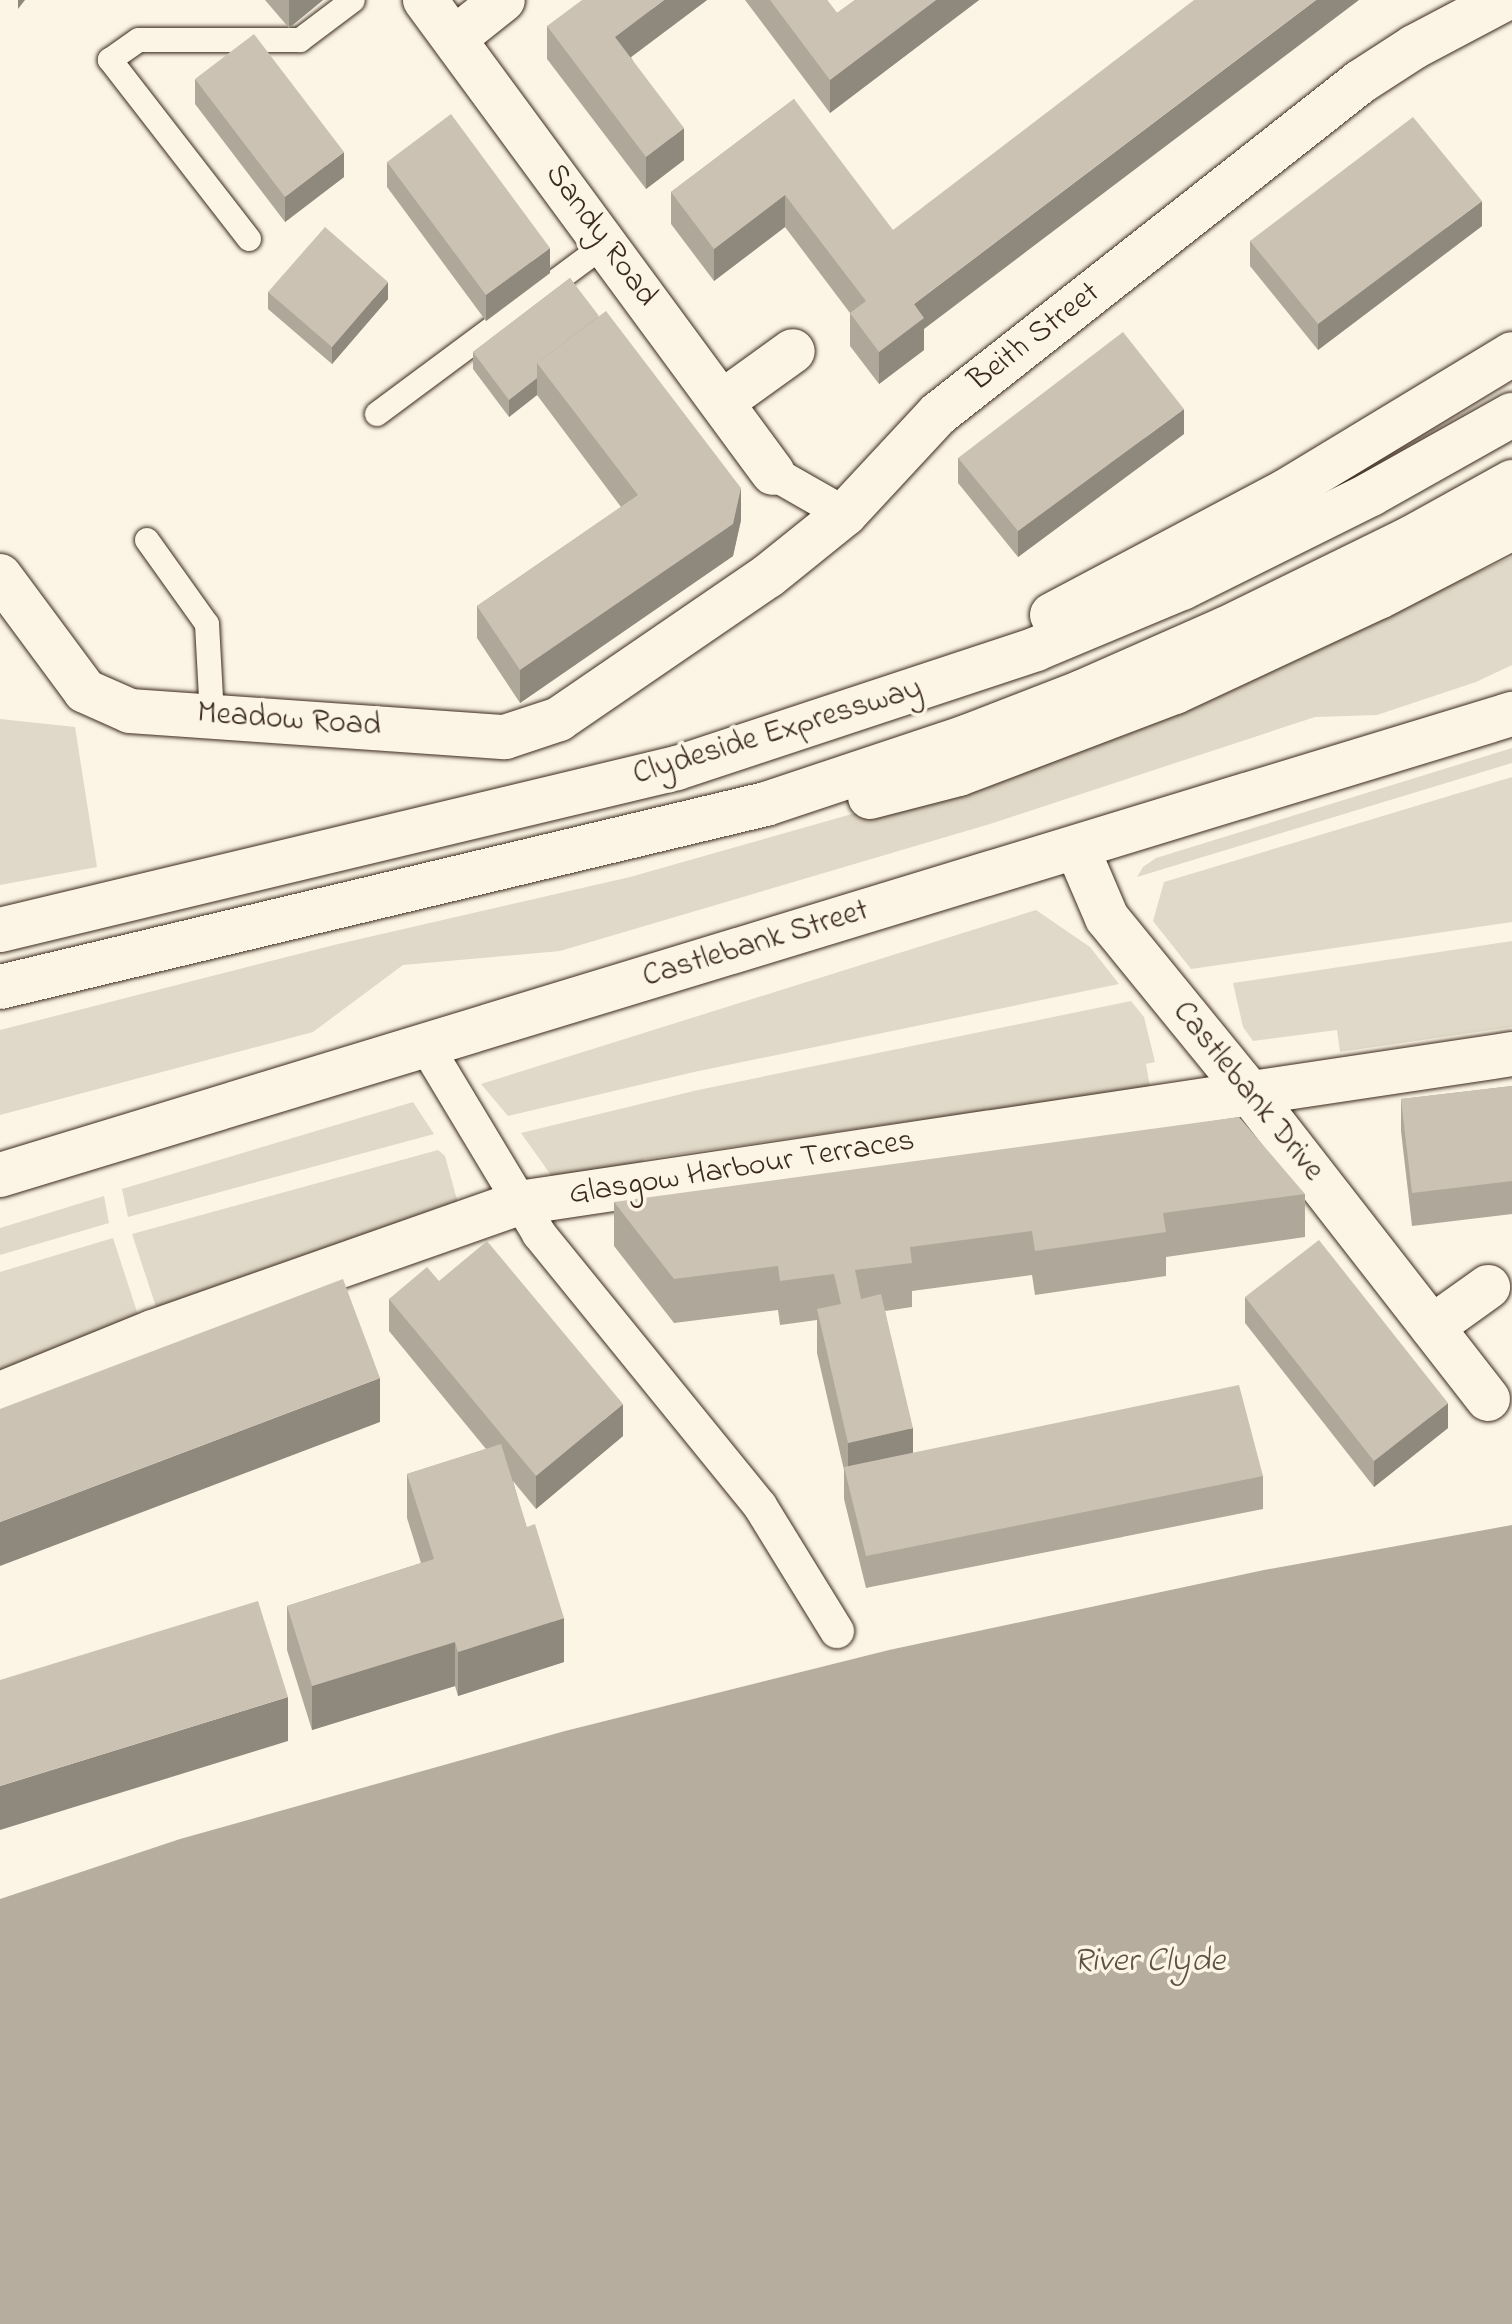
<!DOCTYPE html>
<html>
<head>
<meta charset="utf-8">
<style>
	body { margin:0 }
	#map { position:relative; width:1512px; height:2324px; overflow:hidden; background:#fcf5e5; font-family:"Indie Flower",sans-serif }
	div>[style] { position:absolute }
	.green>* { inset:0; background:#e0d8c8 }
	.water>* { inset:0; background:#b7ad9e }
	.roads { filter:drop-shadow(0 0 2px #3b2a1e) drop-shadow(0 0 2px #3b2a1e) }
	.service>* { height:24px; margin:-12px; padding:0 12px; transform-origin:12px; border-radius:12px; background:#fcf5e5 }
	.pedestrian>* { height:34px; margin:-17px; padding:0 17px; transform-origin:17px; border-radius:17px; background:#fcf5e5 }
	.minor>* { height:44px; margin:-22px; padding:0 22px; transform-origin:22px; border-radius:22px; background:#fcf5e5 }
	.tertiary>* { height:44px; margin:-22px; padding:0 22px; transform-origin:22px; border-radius:22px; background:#fcf5e5 }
	.primary>* { height:44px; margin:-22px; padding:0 22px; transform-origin:22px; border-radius:22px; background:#fcf5e5 }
	.wall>* { inset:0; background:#afa79a }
	.shaded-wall>* { inset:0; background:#8f887d }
	.building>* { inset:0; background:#ccc2b3 }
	span { translate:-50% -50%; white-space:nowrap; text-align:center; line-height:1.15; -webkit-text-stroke:7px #fcf5e5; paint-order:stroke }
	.street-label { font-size:32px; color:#3b2a1e }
	.water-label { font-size:34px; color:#605144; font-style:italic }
</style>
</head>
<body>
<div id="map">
	<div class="green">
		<div style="clip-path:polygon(1512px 557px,1512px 665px,1476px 682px,1377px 715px,1315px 717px,990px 824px,560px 951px,403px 965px,313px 1032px,0 1115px,0 1030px,334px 945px,630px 877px,1074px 751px)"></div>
		<div style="clip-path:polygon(0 719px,75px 727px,97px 867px,0 885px)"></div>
		<div style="clip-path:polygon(1512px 748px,1512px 763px,1137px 877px,1143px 867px,1156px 858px)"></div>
		<div style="clip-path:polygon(1512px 777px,1512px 922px,1191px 969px,1153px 921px,1164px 882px)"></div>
		<div style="clip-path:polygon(1036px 910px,1090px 947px,1119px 984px,694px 1072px,508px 1116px,481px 1084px)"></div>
		<div style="clip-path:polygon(1512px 941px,1512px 1027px,1340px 1052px,1337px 1030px,1253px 1041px,1243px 1027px,1233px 983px)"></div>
		<div style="clip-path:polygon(1131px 1001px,1144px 1017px,1155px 1062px,1146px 1064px,1150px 1087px,644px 1159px,634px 1173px,558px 1185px,521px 1133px,698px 1090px)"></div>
		<div style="clip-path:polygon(413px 1102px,434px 1134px,128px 1217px,122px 1189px)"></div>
		<div style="clip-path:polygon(438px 1150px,445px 1156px,461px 1214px,442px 1206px,158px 1313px,132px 1234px)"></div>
		<div style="clip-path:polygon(104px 1196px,109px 1223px,0 1255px,0 1228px)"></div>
		<div style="clip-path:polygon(113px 1238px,139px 1318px,0 1371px,0 1272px)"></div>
	</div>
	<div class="water">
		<div style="clip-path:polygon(1512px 1525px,1512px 2324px,0 2324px,0 1899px,180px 1839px,565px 1731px,889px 1650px,1264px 1570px)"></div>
	</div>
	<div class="roads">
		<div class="service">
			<div style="left:249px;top:239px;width:227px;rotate:-127.8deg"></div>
			<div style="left:110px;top:60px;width:35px;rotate:-35deg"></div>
			<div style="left:139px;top:40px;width:161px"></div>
			<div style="left:300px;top:40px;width:66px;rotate:-37deg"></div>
			<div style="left:377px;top:414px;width:285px;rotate:-36.6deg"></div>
			<div style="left:147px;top:540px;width:103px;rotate:54.5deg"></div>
			<div style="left:207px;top:624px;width:91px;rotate:86.9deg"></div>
		</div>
		<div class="pedestrian">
			<div style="left:773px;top:473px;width:83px;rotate:29.7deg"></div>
			<div style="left:425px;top:1044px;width:222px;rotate:59deg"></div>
			<div style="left:539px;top:1234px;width:350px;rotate:50.9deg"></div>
			<div style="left:760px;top:1506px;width:147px;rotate:58.4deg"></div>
		</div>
		<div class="minor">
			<div style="left:425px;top:0;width:587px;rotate:53.66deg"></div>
			<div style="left:455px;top:38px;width:61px;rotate:-38.4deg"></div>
			<div style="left:722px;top:402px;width:87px;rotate:-35.7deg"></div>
			<div style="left:0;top:576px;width:143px;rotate:53.5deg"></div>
			<div style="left:85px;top:691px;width:49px;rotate:24deg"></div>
			<div style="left:130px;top:711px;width:376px;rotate:4deg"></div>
			<div style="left:505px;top:737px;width:57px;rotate:-18.4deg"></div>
			<div style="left:559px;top:719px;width:253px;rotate:-34.4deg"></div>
			<div style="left:768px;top:576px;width:99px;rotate:-38.8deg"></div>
			<div style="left:845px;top:514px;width:137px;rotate:-47.1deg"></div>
			<div style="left:938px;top:414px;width:537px;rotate:-38.19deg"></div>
			<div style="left:1360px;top:82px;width:64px;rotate:-32.9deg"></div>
			<div style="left:1414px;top:47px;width:101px;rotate:-27.8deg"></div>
			<div style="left:1077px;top:848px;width:76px;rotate:66.8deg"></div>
			<div style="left:1107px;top:918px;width:225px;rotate:50.8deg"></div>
			<div style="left:1249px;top:1092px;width:389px;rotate:52.1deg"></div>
			<div style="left:1432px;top:1327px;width:69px;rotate:-35.5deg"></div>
			<div style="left:0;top:1394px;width:165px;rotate:-22.1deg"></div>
			<div style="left:153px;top:1332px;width:388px;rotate:-19.4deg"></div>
			<div style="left:519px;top:1203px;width:1004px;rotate:-8.53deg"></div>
		</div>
		<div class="tertiary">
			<div style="left:0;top:1175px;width:1581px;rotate:-16.96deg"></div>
		</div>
		<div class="primary">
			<div style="left:1052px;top:615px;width:265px;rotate:-27.9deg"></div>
			<div style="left:1286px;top:491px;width:264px;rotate:-31.2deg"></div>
			<div style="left:870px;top:797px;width:92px;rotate:-14.5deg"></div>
			<div style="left:959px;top:774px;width:231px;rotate:-20.8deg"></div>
			<div style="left:1175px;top:692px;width:225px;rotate:-25deg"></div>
			<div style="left:1379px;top:597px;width:150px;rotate:-27.4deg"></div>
			<div style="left:0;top:930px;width:696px;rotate:-13.46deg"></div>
			<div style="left:677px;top:768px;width:378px;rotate:-18.3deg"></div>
			<div style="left:1036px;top:649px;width:158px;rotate:-22.7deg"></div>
			<div style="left:1182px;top:588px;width:211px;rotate:-26.4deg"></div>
			<div style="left:1371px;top:494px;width:162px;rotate:-29.3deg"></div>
			<div style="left:0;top:987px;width:788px;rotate:-13.44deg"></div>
			<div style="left:766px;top:804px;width:211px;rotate:-18.5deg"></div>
			<div style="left:966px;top:737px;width:124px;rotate:-21.2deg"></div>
			<div style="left:1082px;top:692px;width:156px;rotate:-23.8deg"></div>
			<div style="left:1225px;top:629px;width:205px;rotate:-26.1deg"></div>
			<div style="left:1409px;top:539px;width:118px;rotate:-29deg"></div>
		</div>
	</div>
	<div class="wall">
		<div style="clip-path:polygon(265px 0,323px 0,289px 28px)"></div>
		<div style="clip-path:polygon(707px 0,631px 57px,684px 160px,646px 189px,547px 59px,547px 26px)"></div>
		<div style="clip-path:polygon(745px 0,827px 0,837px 13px,855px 0,979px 0,830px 113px)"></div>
		<div style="clip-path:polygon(195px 79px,344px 177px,285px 222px,195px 104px)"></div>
		<div style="clip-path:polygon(794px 99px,924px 329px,924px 350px,879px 384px,850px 346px,850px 313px,785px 227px,714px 281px,671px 224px,671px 192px)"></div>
		<div style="clip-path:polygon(387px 162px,550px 273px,486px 321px,387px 187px)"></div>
		<div style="clip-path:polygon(1482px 226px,1318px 350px,1250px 266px,1250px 241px)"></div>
		<div style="clip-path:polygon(570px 278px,741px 520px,733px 556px,520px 703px,477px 638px,477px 606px,621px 507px,537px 395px,509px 417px,473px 369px,473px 352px)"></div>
		<div style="clip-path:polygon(268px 292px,388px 299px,332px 364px,268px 309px)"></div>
		<div style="clip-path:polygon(1184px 434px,1018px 557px,958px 483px,958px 458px)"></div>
		<div style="clip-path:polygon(1512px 1086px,1512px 1214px,1412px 1226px,1401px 1131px,1401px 1099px)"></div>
		<div style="clip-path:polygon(1305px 1194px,1305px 1237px,1166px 1257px,1166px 1276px,1035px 1295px,1032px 1275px,912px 1291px,912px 1307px,885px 1311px,913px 1453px,1263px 1476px,1263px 1509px,866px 1588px,844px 1499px,844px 1470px,817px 1353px,817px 1320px,780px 1325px,778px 1310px,674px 1323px,614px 1246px,614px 1202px)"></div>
		<div style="clip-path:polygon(439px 1281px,623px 1436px,536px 1509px,513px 1481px,564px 1662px,458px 1696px,455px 1686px,312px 1730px,287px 1650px,287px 1606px,421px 1563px,407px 1518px,407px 1474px,486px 1449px,389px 1331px,389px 1299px)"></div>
		<div style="clip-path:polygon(1245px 1297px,1448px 1428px,1374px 1487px,1245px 1323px)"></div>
	</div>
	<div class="shaded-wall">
		<div style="clip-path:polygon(18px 0,25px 0,18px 9px)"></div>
		<div style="clip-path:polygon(289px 0,323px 0,289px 28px)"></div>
		<div style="clip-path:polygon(664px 0,707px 0,615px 69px,615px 37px)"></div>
		<div style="clip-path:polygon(936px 0,979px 0,830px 113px,830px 80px)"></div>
		<div style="clip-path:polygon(1316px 0,1359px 0,924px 329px,924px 350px,879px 384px,879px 352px,914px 304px)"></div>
		<div style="clip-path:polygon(684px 128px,684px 160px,646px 189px,646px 157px)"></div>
		<div style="clip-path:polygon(344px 152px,344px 177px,285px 222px,285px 197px)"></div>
		<div style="clip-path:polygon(785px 195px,785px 227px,714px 281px,714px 249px)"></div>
		<div style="clip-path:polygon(1482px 201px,1482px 226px,1318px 350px,1318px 324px)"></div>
		<div style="clip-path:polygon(550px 248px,550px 273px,486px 321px,486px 295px)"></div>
		<div style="clip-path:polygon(388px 282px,388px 299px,332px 364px,332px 347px)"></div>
		<div style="clip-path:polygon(537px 378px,537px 395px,509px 417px,509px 400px)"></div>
		<div style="clip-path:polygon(1184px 409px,1184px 434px,1018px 557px,1018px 531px)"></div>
		<div style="clip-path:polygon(741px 488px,741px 520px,733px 556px,520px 703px,520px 670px)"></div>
		<div style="clip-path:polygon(380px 1378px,380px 1422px,0 1566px,0 1522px)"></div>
		<div style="clip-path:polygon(1448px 1403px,1448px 1428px,1374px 1487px,1374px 1461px)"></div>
		<div style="clip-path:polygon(623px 1404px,623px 1436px,536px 1509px,536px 1476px)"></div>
		<div style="clip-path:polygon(913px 1428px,913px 1472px,848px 1484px,848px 1443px)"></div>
		<div style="clip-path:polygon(564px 1618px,564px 1662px,458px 1696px,458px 1652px)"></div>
		<div style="clip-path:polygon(455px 1642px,455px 1686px,312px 1730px,312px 1686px)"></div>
		<div style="clip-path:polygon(288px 1697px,288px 1741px,0 1830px,0 1786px)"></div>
	</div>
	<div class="building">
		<div style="clip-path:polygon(582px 0,664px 0,615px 37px,684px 128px,646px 157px,547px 26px)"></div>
		<div style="clip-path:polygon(770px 0,827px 0,837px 13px,855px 0,936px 0,830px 80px)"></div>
		<div style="clip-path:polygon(1194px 0,1316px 0,914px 304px,924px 318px,879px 352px,850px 313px,866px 301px,785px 195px,714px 249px,671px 192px,794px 99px,893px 230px)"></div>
		<div style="clip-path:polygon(254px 34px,344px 152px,285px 197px,195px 79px)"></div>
		<div style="clip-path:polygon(451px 114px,550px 248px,486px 295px,387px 162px)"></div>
		<div style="clip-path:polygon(1413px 117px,1482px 201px,1318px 324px,1250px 241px)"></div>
		<div style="clip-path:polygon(325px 227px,388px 282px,332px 347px,268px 292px)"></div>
		<div style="clip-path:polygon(570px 278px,599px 316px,537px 363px,537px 378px,509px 400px,473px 352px)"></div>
		<div style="clip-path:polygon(606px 311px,741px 488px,733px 524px,520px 670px,477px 606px,638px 495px,537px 363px)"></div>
		<div style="clip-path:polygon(1123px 332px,1184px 409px,1018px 531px,958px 458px)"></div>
		<div style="clip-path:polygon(1512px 1086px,1512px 1181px,1412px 1193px,1401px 1099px)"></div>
		<div style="clip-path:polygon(1239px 1117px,1305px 1194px,1163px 1213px,1166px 1232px,1035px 1251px,1032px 1231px,910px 1247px,912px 1263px,855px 1270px,861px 1299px,881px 1294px,913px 1428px,848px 1443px,817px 1309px,841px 1304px,834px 1274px,780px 1281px,778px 1266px,674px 1279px,614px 1202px)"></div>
		<div style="clip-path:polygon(1319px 1240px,1448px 1403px,1374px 1461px,1245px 1297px)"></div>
		<div style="clip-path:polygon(487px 1241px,623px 1404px,536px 1476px,389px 1299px,427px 1267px,439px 1281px)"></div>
		<div style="clip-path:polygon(343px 1279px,380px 1378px,0 1522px,0 1409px)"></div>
		<div style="clip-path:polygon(1239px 1385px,1263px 1476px,866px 1556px,844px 1467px)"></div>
		<div style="clip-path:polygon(501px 1444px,527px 1527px,535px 1524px,564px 1618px,458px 1652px,455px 1642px,312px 1686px,287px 1606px,434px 1559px,407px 1474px)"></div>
		<div style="clip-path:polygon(258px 1601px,288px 1697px,0 1786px,0 1680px)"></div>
	</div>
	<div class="street-label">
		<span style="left:600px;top:236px;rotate:54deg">Sandy Road</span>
		<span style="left:1035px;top:338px;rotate:-38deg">Beith Street</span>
		<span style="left:289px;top:721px;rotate:4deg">Meadow Road</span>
		<span style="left:778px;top:733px;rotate:-17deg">Clydeside Expressway</span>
		<span style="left:756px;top:945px;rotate:-17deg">Castlebank Street</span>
		<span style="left:1247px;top:1092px;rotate:51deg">Castlebank Drive</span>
		<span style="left:742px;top:1169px;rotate:-9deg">Glasgow Harbour Terraces</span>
	</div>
	<div class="water-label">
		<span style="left:1149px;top:1963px">River Clyde</span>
	</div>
</div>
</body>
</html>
